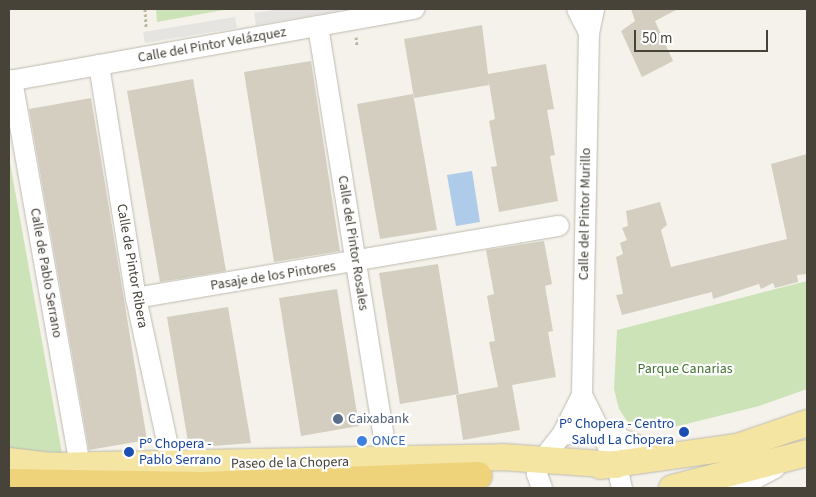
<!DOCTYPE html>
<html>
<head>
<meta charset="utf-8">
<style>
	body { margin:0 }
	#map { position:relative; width:816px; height:497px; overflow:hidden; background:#f4f2eb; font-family:"Source Sans 3",sans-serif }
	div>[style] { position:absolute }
	.green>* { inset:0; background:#cce3b8 }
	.parking>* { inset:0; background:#e6e4e1 }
	.water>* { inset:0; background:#aecbe9 }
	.building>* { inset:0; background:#d4cec1 }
	.path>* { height:3px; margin-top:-1.5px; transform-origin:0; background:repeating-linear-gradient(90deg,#beb7a1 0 2.5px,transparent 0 5px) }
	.roads { filter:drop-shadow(0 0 1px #bebaae) drop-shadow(0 0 1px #bebaae) }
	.minor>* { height:20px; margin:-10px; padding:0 10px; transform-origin:10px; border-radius:10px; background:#fff }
	.major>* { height:26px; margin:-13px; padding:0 13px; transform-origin:13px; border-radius:13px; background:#f4e5a3 }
	.highway>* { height:28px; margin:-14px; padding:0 14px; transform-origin:14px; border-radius:14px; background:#efd37a }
	.dots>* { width:14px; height:14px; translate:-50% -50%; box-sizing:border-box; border:2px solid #fff; border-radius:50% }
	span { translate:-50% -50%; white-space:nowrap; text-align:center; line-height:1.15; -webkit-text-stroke:4.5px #fff; paint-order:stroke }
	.street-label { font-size:14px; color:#474339 }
	.park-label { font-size:14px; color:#447332 }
	.service-label { font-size:14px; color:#4e5e75 }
	.left { translate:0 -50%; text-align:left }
	.transit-label { font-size:14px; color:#164399 }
	.right { translate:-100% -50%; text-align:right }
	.shop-label { font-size:14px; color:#366cbe }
	.frame { position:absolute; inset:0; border:10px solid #474339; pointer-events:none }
	.scale { position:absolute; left:634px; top:30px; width:134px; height:22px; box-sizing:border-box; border:2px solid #474339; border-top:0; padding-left:6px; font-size:15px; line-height:18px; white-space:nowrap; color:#474339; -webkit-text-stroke:4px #fff; paint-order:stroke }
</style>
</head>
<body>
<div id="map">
	<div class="green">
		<div style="clip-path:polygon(156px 9px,229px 9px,157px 22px)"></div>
		<div style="clip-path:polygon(9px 157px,62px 453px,9px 449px)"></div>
		<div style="clip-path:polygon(807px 281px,807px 389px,759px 406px,666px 429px,629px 424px,619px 409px,614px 389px,617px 330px)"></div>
	</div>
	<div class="parking">
		<div style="clip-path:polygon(280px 9px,339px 9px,339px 11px,256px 25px,254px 13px)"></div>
		<div style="clip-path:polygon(235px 17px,237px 28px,145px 43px,143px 32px)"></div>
	</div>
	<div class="water">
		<div style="clip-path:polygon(472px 171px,480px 222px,456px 226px,447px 175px)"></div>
	</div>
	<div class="building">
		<div style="clip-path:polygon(631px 9px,678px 9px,655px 21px,673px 61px,642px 77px,621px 31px,635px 21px)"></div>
		<div style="clip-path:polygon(482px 25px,488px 74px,546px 64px,554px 109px,547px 110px,555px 155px,550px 156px,558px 201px,499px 212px,491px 167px,497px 166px,489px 121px,495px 119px,488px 77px,489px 85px,414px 98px,404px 39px)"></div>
		<div style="clip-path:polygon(311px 61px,340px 251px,274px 262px,244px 72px)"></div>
		<div style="clip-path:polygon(193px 79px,226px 271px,160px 282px,127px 91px)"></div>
		<div style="clip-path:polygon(413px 94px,437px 230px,380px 239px,357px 104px)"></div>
		<div style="clip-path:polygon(91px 98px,147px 440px,89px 450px,29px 109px)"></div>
		<div style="clip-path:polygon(807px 154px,807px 274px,797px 275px,798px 282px,775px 288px,773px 283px,761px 289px,759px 284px,713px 299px,712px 292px,622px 315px,616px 295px,623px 294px,616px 257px,623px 254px,620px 243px,627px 240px,622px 228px,628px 226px,626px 211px,660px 202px,667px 225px,661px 230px,671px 267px,787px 239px,771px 164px)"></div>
		<div style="clip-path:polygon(544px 241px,552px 284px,545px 286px,553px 331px,548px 332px,556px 377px,512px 385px,520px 430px,463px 440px,456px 395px,498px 387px,489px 342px,495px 341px,487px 296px,494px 294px,486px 250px)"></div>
		<div style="clip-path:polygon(438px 264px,459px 394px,400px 404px,379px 273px)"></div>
		<div style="clip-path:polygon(337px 289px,359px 426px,301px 436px,279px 298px)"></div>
		<div style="clip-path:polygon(228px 307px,251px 443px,189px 448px,167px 317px)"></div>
	</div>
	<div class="path">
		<div style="left:145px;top:9px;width:19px;rotate:87deg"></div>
		<div style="left:356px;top:37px;width:9px;rotate:84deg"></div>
	</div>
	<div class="roads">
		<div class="minor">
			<div style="left:577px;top:9px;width:27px;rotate:63deg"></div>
			<div style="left:318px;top:26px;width:441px;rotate:80.9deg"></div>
			<div style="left:99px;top:65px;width:236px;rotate:81deg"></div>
			<div style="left:136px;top:298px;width:171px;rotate:77.8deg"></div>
			<div style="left:12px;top:80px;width:391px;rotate:80deg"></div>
			<div style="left:9px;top:81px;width:412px;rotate:-10.1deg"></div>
			<div style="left:136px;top:298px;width:429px;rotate:-9.7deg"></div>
			<div style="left:582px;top:395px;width:78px;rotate:63.4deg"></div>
			<div style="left:617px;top:465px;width:24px;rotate:78deg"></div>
			<div style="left:562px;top:435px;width:37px;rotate:-8deg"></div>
			<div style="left:599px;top:430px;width:72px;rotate:21.9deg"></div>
			<div style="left:542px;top:488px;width:15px;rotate:-110deg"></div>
			<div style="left:537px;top:474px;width:10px;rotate:-79deg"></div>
			<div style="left:539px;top:464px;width:37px;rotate:-52deg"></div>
			<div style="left:562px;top:435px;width:45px;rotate:-63.4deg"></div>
			<div style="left:582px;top:395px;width:362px;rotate:-88.9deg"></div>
			<div style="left:589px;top:33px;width:25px;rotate:-78deg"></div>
			<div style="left:737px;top:488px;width:43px;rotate:-27.8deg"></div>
		</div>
		<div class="major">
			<div style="left:9px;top:461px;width:38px;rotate:7deg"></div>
			<div style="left:47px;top:466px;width:455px;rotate:-1.1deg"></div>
			<div style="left:502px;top:457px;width:115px;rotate:4deg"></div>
			<div style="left:601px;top:466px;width:137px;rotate:-8deg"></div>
			<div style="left:737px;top:447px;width:74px;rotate:-18.9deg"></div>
			<div style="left:672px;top:488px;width:139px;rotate:-14.5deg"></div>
		</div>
		<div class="highway">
			<div style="left:9px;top:483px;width:193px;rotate:0.9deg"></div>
			<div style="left:202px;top:486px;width:276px;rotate:-2.1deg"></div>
		</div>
	</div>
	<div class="dots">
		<div style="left:338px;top:419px;background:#5c6f8a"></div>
		<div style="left:684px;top:432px;background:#1a4fb4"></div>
		<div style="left:362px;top:441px;background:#3f7fe0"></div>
		<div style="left:129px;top:452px;background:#1a4fb4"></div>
	</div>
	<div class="street-label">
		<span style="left:212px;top:45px;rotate:-10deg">Calle del Pintor Velázquez</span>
		<span style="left:585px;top:214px;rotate:-89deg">Calle del Pintor Murillo</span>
		<span style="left:353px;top:243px;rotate:81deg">Calle del Pintor Rosales</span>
		<span style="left:132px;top:266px;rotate:80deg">Calle de Pintor Ribera</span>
		<span style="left:46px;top:273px;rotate:80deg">Calle de Pablo Serrano</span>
		<span style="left:273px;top:276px;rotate:-9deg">Pasaje de los Pintores</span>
		<span style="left:290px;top:463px;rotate:-1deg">Paseo de la Chopera</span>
	</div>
	<div class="park-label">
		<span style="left:685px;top:369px">Parque Canarias</span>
	</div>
	<div class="service-label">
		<span class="left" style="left:348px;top:419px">Caixabank</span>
	</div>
	<div class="transit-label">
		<span class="right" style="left:674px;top:432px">Pº Chopera - Centro<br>Salud La Chopera</span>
		<span class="left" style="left:139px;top:452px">Pº Chopera -<br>Pablo Serrano</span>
	</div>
	<div class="shop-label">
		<span class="left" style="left:372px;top:441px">ONCE</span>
	</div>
	<div class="frame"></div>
	<div class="scale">50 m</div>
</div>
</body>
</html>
